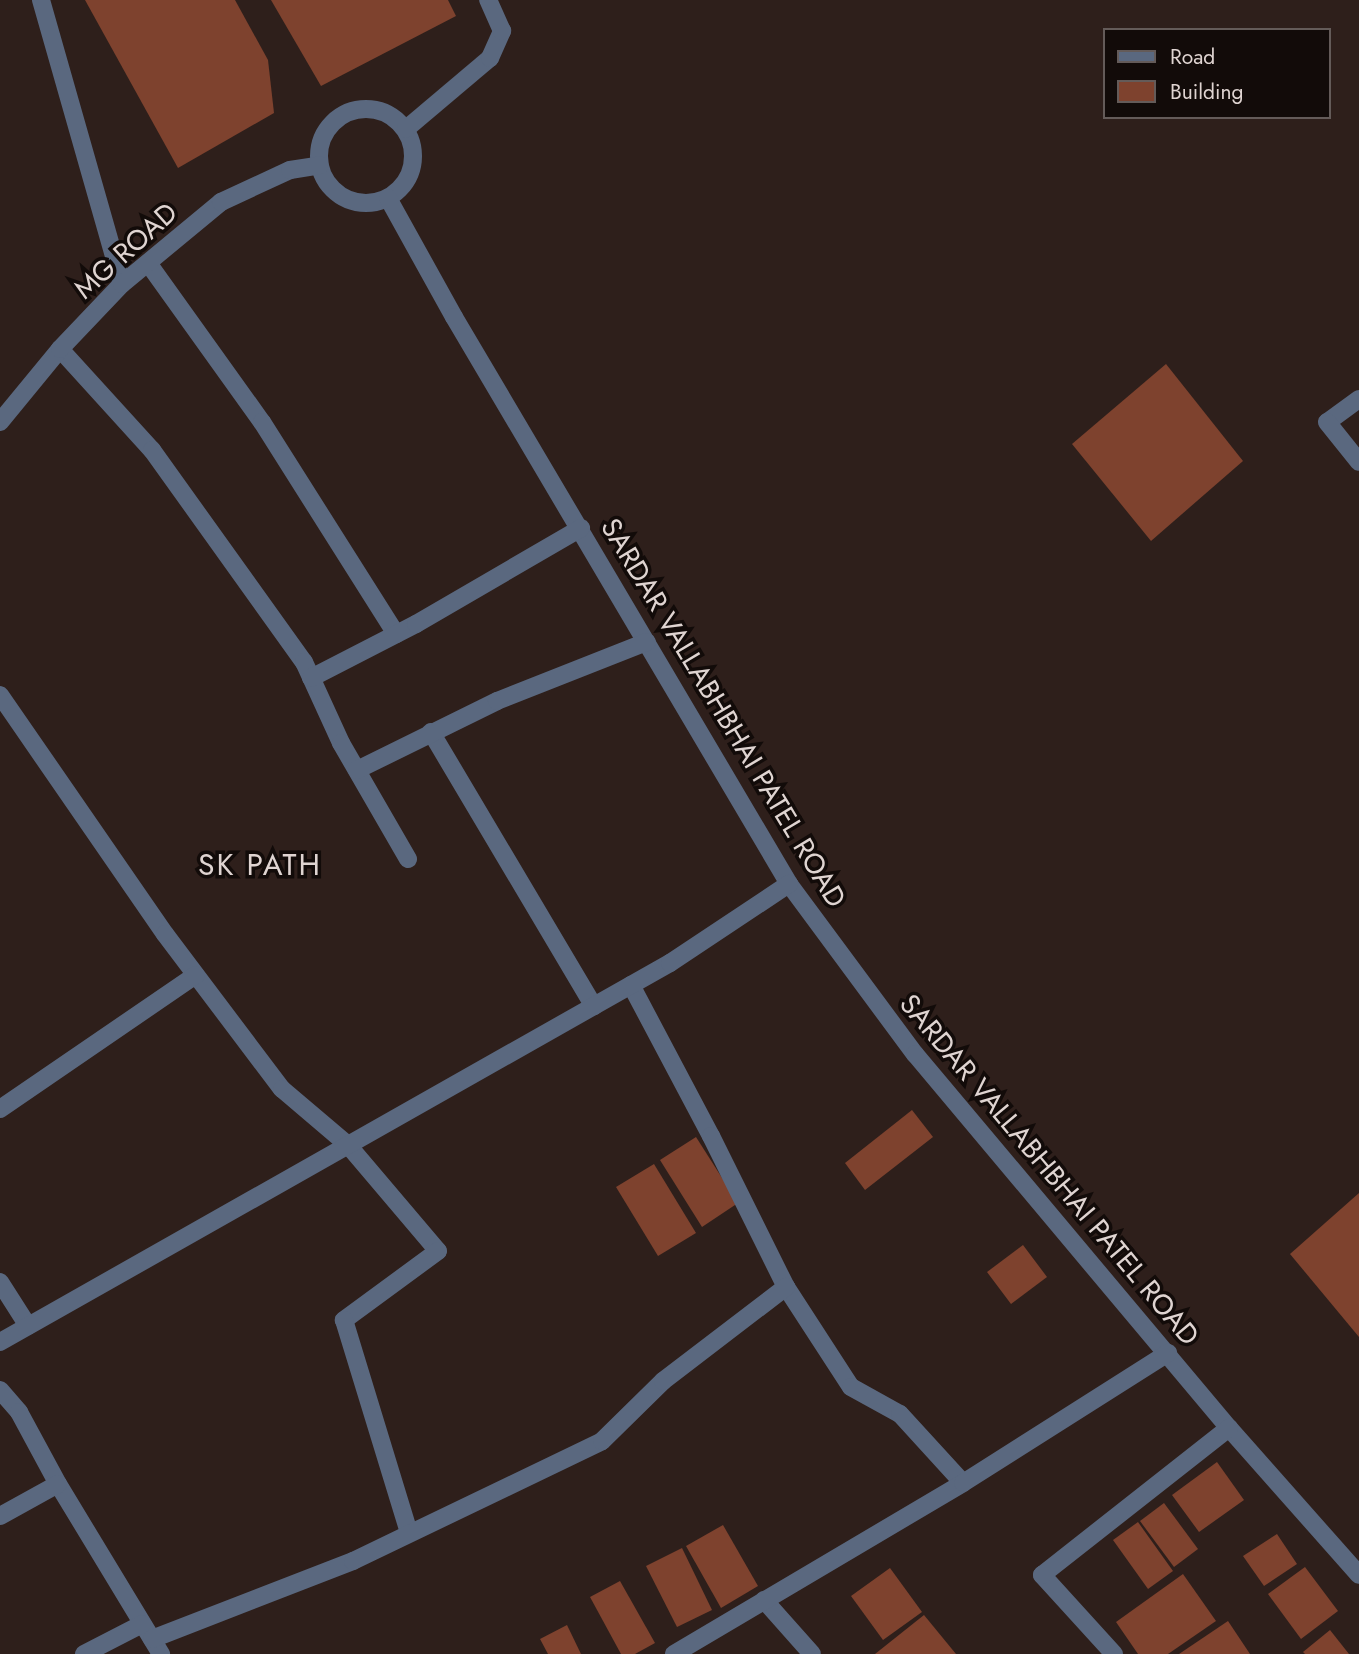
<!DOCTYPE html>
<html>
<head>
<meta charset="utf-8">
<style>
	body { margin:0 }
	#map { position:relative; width:1359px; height:1654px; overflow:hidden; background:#2e1f1b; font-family:Jost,sans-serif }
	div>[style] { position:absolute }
	.building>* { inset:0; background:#7e422e }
	.minor>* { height:18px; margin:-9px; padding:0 9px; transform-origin:9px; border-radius:9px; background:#5a687f }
	.minor>.ring { margin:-9px; padding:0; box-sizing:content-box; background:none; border:18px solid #5a687f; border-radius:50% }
	span { translate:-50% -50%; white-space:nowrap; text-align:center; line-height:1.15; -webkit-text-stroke:7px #120b09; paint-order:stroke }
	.street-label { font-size:28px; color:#dfd4d1 }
	.neighbourhood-label { font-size:30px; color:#dfd4d1; letter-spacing:2px }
	.legend { position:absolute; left:1103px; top:28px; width:228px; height:91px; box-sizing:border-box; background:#120b09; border:2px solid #645b59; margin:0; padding:9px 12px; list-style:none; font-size:21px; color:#dfd4d1 }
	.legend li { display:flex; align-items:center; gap:14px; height:35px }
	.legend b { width:35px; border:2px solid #645b59 }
</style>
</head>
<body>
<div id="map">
	<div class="building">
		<div style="clip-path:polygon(85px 0,235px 0,268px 60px,274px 113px,178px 168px)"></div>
		<div style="clip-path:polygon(271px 0,448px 0,456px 16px,321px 86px)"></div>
		<div style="clip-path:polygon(1166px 364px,1243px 461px,1151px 541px,1072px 444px)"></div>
		<div style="clip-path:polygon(912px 1110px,933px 1137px,865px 1190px,845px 1163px)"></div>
		<div style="clip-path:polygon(696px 1137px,738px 1203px,702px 1227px,660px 1160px)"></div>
		<div style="clip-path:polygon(654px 1164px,696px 1233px,658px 1256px,616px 1187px)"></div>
		<div style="clip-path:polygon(1359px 1193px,1359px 1337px,1290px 1254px)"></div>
		<div style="clip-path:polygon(1023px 1245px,1047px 1277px,1011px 1304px,987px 1272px)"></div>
		<div style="clip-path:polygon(1217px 1462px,1244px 1500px,1199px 1532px,1172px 1495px)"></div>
		<div style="clip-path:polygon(1164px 1503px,1198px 1549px,1174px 1567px,1140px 1521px)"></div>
		<div style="clip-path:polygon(1138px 1522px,1173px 1571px,1148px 1589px,1113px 1540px)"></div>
		<div style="clip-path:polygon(723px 1525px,758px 1586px,721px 1608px,686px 1546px)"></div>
		<div style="clip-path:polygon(1277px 1534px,1297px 1564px,1264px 1586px,1243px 1556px)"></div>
		<div style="clip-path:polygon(682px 1548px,712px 1610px,677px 1627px,646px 1566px)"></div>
		<div style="clip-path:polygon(1305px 1567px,1338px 1611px,1301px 1639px,1268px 1594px)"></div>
		<div style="clip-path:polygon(890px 1568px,922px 1612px,883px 1640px,851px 1596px)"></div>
		<div style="clip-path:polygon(1183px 1574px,1216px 1621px,1168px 1654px,1138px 1654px,1116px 1622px)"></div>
		<div style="clip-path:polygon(620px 1581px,655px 1643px,635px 1654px,621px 1654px,590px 1597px)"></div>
		<div style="clip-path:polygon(924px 1615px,956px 1654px,875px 1654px)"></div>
		<div style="clip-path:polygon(1228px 1621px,1250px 1654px,1179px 1654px)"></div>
		<div style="clip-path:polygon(567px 1625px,581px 1654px,548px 1654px,540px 1639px)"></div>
		<div style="clip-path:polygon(1330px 1630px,1349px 1654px,1305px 1654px,1303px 1652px)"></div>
	</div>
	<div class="minor">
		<div style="left:41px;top:0;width:295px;rotate:74.1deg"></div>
		<div class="ring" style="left:319px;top:109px;width:76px;height:76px"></div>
		<div style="left:406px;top:129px;width:110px;rotate:-40.2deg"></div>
		<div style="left:490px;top:58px;width:30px;rotate:-66deg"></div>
		<div style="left:502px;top:31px;width:34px;rotate:-114deg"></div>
		<div style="left:388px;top:198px;width:136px;rotate:61deg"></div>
		<div style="left:454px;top:317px;width:659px;rotate:59.42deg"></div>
		<div style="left:789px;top:884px;width:212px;rotate:53.5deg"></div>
		<div style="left:915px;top:1054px;width:488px;rotate:50deg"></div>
		<div style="left:1229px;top:1428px;width:196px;rotate:48.5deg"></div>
		<div style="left:148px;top:263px;width:196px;rotate:54.4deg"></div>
		<div style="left:262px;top:422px;width:251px;rotate:57.7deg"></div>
		<div style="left:60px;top:349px;width:137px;rotate:47.7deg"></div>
		<div style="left:152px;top:450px;width:261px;rotate:54.4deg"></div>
		<div style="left:304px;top:662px;width:89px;rotate:65.4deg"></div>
		<div style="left:341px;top:743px;width:134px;rotate:60deg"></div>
		<div style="left:1359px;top:399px;width:39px;rotate:144deg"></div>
		<div style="left:1327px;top:422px;width:51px;rotate:51.3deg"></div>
		<div style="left:0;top:422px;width:94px;rotate:-50.6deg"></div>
		<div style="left:60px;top:349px;width:90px;rotate:-46.4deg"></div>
		<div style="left:122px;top:284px;width:129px;rotate:-39.6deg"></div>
		<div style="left:221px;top:202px;width:76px;rotate:-24.9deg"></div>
		<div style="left:290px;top:170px;width:30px;rotate:-9deg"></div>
		<div style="left:311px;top:678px;width:118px;rotate:-27.2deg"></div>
		<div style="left:416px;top:624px;width:191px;rotate:-30.2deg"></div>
		<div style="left:0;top:695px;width:290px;rotate:55.4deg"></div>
		<div style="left:165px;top:934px;width:194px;rotate:53deg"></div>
		<div style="left:282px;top:1089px;width:87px;rotate:40.3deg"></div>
		<div style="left:348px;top:1145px;width:139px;rotate:49.7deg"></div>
		<div style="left:438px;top:1251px;width:117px;rotate:143.7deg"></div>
		<div style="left:344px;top:1320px;width:223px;rotate:73deg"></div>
		<div style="left:431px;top:732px;width:319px;rotate:59.3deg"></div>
		<div style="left:357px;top:770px;width:156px;rotate:-26.2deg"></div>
		<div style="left:497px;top:701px;width:161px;rotate:-21.5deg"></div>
		<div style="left:631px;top:985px;width:171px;rotate:62.1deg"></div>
		<div style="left:711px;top:1136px;width:169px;rotate:63.6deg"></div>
		<div style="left:786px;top:1287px;width:119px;rotate:57deg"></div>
		<div style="left:851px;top:1387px;width:56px;rotate:28.9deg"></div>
		<div style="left:900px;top:1414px;width:93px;rotate:47.6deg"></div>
		<div style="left:0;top:1109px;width:237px;rotate:-34.4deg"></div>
		<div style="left:0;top:1282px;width:52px;rotate:57.5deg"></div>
		<div style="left:0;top:1342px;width:770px;rotate:-29.5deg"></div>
		<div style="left:670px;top:963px;width:143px;rotate:-33.6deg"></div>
		<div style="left:0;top:1390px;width:29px;rotate:49deg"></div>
		<div style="left:19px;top:1412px;width:82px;rotate:61.6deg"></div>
		<div style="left:58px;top:1484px;width:199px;rotate:58.8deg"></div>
		<div style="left:0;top:1516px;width:66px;rotate:-28.9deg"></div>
		<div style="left:764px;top:1600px;width:72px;rotate:48.4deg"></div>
		<div style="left:152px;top:1639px;width:216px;rotate:-21.2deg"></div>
		<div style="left:353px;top:1561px;width:276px;rotate:-25.7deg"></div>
		<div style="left:602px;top:1441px;width:86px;rotate:-44.5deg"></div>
		<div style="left:663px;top:1381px;width:155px;rotate:-37.4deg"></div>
		<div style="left:84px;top:1654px;width:65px;rotate:-27.3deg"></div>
		<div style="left:674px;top:1654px;width:336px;rotate:-30.6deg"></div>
		<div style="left:963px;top:1483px;width:243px;rotate:-32.4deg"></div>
		<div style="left:1114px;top:1654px;width:107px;rotate:-132.3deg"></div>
		<div style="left:1042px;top:1575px;width:238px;rotate:-38.2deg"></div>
	</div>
	<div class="street-label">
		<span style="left:126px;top:251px;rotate:-42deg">MG ROAD</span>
		<span style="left:723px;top:713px;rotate:59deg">SARDAR VALLABHBHAI PATEL ROAD</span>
		<span style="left:1049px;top:1170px;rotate:50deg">SARDAR VALLABHBHAI PATEL ROAD</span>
	</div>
	<div class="neighbourhood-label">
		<span style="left:260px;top:865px">SK PATH</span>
	</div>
	<ul class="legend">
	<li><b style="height:9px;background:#5a687f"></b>Road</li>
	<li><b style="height:19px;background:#7e422e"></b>Building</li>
	</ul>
</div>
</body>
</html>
